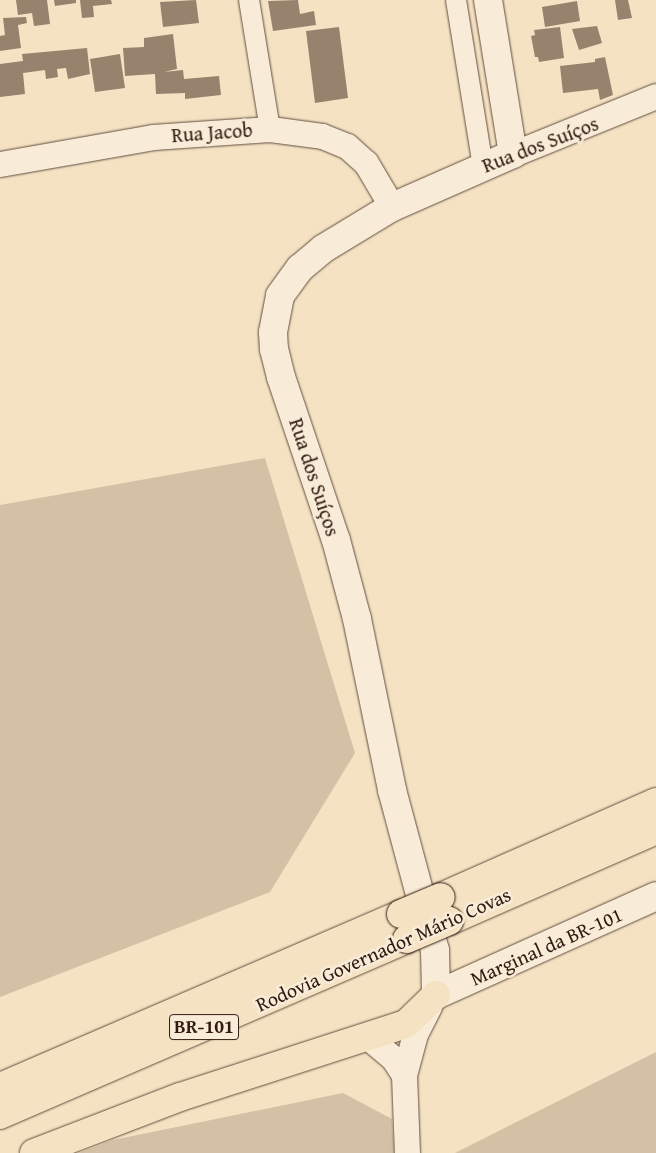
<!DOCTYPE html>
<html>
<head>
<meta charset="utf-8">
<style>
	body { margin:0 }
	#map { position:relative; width:656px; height:1153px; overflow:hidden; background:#f5e2c3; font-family:"Gentium Book Plus",serif }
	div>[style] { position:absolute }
	.green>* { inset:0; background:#d4c0a5 }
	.building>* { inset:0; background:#97826e }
	.roads { filter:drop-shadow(0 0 1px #624d3e) drop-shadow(0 0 1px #624d3e) }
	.minor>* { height:20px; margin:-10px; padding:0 10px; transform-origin:10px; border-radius:10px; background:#f8ecd8 }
	.tertiary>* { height:25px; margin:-12.5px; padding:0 12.5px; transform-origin:12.5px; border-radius:12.5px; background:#f8ecd8 }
	.secondary>* { height:28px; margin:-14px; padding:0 14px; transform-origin:14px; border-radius:14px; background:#f8ecd8 }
	.motorway>* { height:28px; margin:-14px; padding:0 14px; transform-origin:14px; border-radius:14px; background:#f5e2c3 }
	.bridges { filter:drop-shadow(0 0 1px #311b11) drop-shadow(0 0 1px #311b11) }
	.motorway-bridge>* { height:28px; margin:-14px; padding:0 14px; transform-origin:14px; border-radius:14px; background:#f5e2c3 }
	span { translate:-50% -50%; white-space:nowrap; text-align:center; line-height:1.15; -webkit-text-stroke:5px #f8ecd8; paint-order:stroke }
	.shield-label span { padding:1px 4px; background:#f8ecd8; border:1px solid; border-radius:4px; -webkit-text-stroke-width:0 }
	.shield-label { font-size:19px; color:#311b11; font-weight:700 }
	.street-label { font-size:20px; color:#311b11 }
</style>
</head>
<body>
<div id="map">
	<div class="green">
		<div style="clip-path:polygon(265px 458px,355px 753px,270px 892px,0 997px,0 505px)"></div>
		<div style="clip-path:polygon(656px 1052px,656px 1153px,455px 1153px)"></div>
		<div style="clip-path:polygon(343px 1093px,392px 1119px,394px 1153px,79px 1153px,113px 1140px)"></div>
	</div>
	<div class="building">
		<div style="clip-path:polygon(16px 0,47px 0,50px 24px,34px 26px,32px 13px,18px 15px)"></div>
		<div style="clip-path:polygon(54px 0,76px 0,76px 3px,55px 6px)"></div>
		<div style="clip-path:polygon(80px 0,111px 0,112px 4px,93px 6px,94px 17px,82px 18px)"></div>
		<div style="clip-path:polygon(196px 0,199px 23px,163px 27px,160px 2px)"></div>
		<div style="clip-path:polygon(298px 0,300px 14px,314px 11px,316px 25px,273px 31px,268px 1px)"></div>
		<div style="clip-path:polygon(615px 0,628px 0,632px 18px,618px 20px)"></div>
		<div style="clip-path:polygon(577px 1px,580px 21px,545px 27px,542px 7px)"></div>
		<div style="clip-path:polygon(26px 17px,27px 23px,18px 25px,21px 48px,0 51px,0 36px,5px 35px,3px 18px)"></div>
		<div style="clip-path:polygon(597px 26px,602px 43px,579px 50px,572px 29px)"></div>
		<div style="clip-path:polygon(339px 27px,348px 98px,315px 103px,306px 31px)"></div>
		<div style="clip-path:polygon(560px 27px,564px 58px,539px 62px,538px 57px,535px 57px,531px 36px,535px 35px,534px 30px)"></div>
		<div style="clip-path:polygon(173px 34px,177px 69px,164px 72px,183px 70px,184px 79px,219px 76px,221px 95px,185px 99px,185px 93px,156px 94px,155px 74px,125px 76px,123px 48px,144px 47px,144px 38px)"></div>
		<div style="clip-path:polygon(87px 48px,90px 74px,68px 79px,66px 68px,57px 69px,58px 77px,46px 79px,45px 70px,23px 73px,25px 94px,0 97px,0 64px,23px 61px,22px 54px)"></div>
		<div style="clip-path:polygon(120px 54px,125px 88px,95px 92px,90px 59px)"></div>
		<div style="clip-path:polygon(605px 57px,613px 95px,600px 100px,598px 89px,563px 93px,560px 66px,595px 62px,595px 59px)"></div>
	</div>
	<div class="roads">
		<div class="minor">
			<div style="left:249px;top:0;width:131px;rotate:80.8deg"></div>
			<div style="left:456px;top:0;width:168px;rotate:80.8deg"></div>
		</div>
		<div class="tertiary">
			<div style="left:513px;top:154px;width:154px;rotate:-22.1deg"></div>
			<div style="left:0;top:164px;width:155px;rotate:-10deg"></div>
			<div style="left:153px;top:137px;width:117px;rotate:-3.9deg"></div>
			<div style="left:270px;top:129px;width:52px;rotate:7.7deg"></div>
			<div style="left:322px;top:136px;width:27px;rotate:22deg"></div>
			<div style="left:347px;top:146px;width:25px;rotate:42deg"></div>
			<div style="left:366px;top:163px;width:51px;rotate:59.4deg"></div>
			<div style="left:369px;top:1038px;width:31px;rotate:40deg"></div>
			<div style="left:393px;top:1058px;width:20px;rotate:57deg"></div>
			<div style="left:407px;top:1153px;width:78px;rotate:-92.2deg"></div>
			<div style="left:404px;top:1075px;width:42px;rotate:-75deg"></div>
			<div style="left:415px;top:1034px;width:31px;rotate:-63deg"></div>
		</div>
		<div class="secondary">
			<div style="left:488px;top:0;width:156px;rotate:80.8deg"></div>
			<div style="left:513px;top:154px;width:132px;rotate:156.3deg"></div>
			<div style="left:392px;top:207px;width:81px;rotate:148.7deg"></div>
			<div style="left:323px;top:249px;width:30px;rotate:140deg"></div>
			<div style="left:300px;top:268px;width:34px;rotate:126deg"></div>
			<div style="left:280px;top:296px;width:37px;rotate:101deg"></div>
			<div style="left:273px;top:332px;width:17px;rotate:87deg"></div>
			<div style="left:274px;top:349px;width:29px;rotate:76deg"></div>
			<div style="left:281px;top:377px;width:172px;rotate:71.4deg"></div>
			<div style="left:336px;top:540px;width:82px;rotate:75.1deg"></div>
			<div style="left:357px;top:619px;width:175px;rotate:78.4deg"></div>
			<div style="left:392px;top:790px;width:166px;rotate:75deg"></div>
			<div style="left:435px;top:950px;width:45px;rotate:88.7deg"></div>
			<div style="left:436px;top:995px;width:241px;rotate:-24.2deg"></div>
		</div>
		<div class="motorway">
			<div style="left:441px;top:897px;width:235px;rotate:-23.8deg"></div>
			<div style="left:449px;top:921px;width:226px;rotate:-23.7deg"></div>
			<div style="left:0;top:1087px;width:437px;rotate:-23.3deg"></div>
			<div style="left:0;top:1115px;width:443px;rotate:-23.4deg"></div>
			<div style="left:34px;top:1153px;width:156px;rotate:-21deg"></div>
			<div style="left:180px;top:1097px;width:237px;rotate:-17.9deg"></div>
			<div style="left:406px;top:1024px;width:42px;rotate:-44deg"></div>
		</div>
	</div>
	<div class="bridges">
		<div class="motorway-bridge">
			<div style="left:401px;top:914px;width:43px;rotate:-23deg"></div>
			<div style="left:407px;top:939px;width:46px;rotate:-23.2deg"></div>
		</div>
	</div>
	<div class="shield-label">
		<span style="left:204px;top:1027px">BR-101</span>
	</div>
	<div class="street-label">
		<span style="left:212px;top:132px;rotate:-4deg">Rua Jacob</span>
		<span style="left:540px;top:144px;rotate:-21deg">Rua dos Suíços</span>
		<span style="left:315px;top:477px;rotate:72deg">Rua dos Suíços</span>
		<span style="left:546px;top:946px;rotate:-24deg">Marginal da BR-101</span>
		<span style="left:383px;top:949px;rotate:-24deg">Rodovia Governador Mário Covas</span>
	</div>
</div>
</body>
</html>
